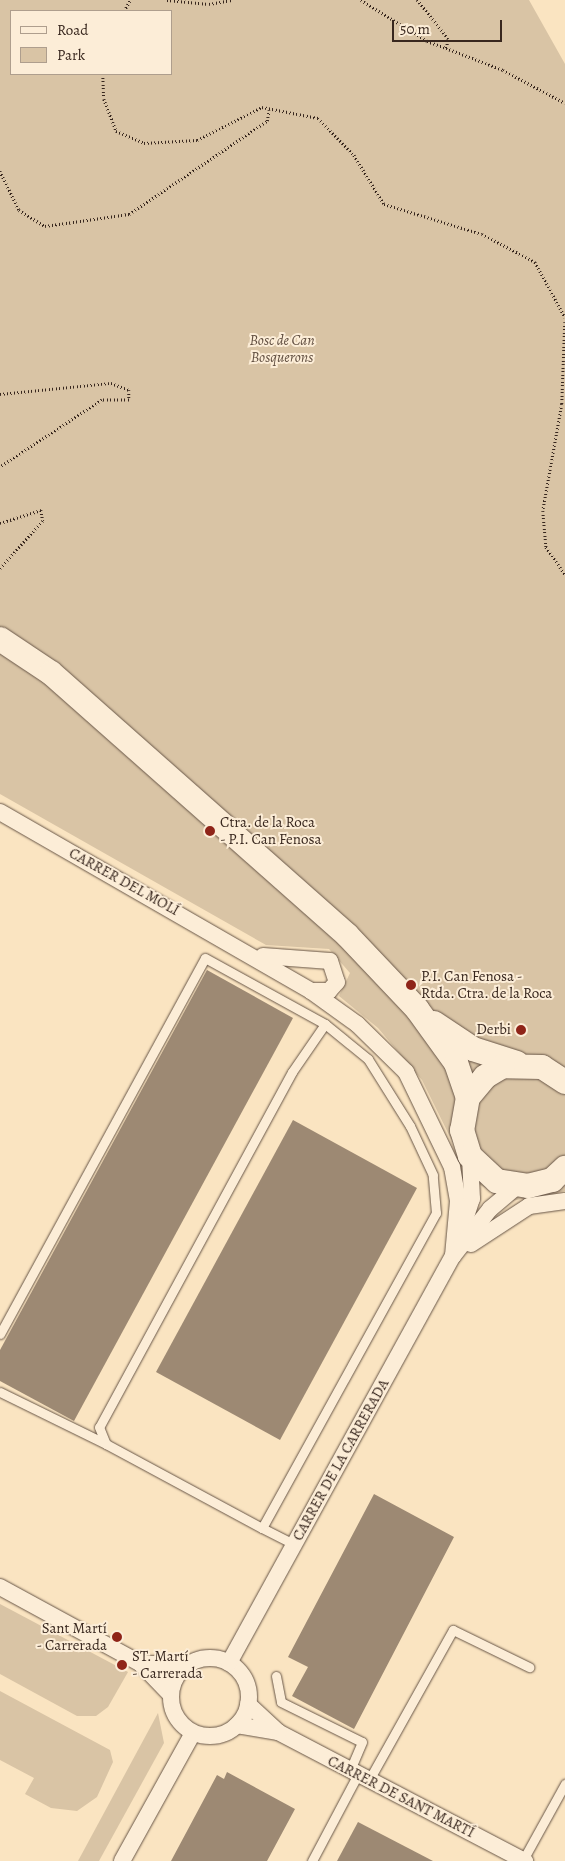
<!DOCTYPE html>
<html>
<head>
<meta charset="utf-8">
<style>
	body { margin:0 }
	#map { position:relative; width:565px; height:1861px; overflow:hidden; background:#fae4c1; font-family:Alegreya,serif }
	div>[style] { position:absolute }
	.green>* { inset:0; background:#d9c4a5 }
	.building>* { inset:0; background:#9d8973 }
	.path>* { height:2.5px; margin-top:-1.25px; transform-origin:0; background:repeating-linear-gradient(90deg,#38271e 0 1px,transparent 0 3.5px) }
	.roads { filter:drop-shadow(0 0 1px #685647) drop-shadow(0 0 1px #685647) }
	.lane>* { height:9px; margin:-4.5px; padding:0 4.5px; transform-origin:4.5px; border-radius:4.5px; background:#fcedd7 }
	.street>* { height:16px; margin:-8px; padding:0 8px; transform-origin:8px; border-radius:8px; background:#fcedd7 }
	.street>.ring { margin:-8px; padding:0; box-sizing:content-box; background:none; border:16px solid #fcedd7; border-radius:50% }
	.secondary>* { height:24px; margin:-12px; padding:0 12px; transform-origin:12px; border-radius:12px; background:#fcedd7 }
	.dots>* { width:14px; height:14px; translate:-50% -50%; box-sizing:border-box; border:2px solid #fcedd7; border-radius:50% }
	span { translate:-50% -50%; white-space:nowrap; text-align:center; line-height:1.15; -webkit-text-stroke:4px #fcedd7; paint-order:stroke }
	.park-label { font-size:15px; color:#604e40; font-style:italic }
	.poi-label { font-size:15px; color:#38271e }
	.left { translate:0 -50%; text-align:left }
	.right { translate:-100% -50%; text-align:right }
	.street-label { font-size:15px; color:#38271e }
	.legend { position:absolute; left:10px; top:10px; width:162px; height:65px; box-sizing:border-box; background:#fcedd7; border:1px solid #ae9e8d; margin:0; padding:6px 9px; list-style:none; font-size:15px; color:#38271e }
	.legend li { display:flex; align-items:center; gap:10px; height:25px }
	.legend b { width:25px; border:1px solid #ae9e8d }
	.scale { position:absolute; left:392px; top:20px; width:110px; height:22px; box-sizing:border-box; border:2px solid #38271e; border-top:0; padding-left:6px; font-size:15px; line-height:18px; white-space:nowrap; color:#38271e; -webkit-text-stroke:4px #fcedd7; paint-order:stroke }
</style>
</head>
<body>
<div id="map">
	<div class="green">
		<div style="clip-path:polygon(evenodd,0 0,529px 0,565px 64px,565px 1191px,511px 1201px,463px 1176px,454px 1145px,422px 1080px,378px 1028px,339px 996px,350px 973px,329px 949px,266px 945px,0 794px,0 0,11px 11px,171px 11px,171px 74px,11px 74px,11px 11px)"></div>
		<div style="clip-path:polygon(0 1604px,128px 1672px,108px 1707px,96px 1716px,77px 1716px,0 1674px)"></div>
		<div style="clip-path:polygon(0 1691px,110px 1750px,113px 1762px,97px 1797px,77px 1811px,51px 1808px,25px 1794px,34px 1778px,0 1760px)"></div>
		<div style="clip-path:polygon(158px 1713px,164px 1743px,99px 1861px,78px 1861px)"></div>
	</div>
	<div class="building">
		<div style="clip-path:polygon(207px 970px,293px 1018px,74px 1421px,0 1381px,0 1350px)"></div>
		<div style="clip-path:polygon(293px 1120px,417px 1188px,280px 1440px,156px 1372px)"></div>
		<div style="clip-path:polygon(374px 1494px,454px 1537px,354px 1729px,292px 1696px,308px 1667px,288px 1657px)"></div>
		<div style="clip-path:polygon(227px 1772px,295px 1809px,267px 1861px,171px 1861px,217px 1775px,224px 1779px)"></div>
		<div style="clip-path:polygon(358px 1822px,433px 1861px,337px 1861px)"></div>
	</div>
	<div class="path">
		<div style="left:167px;top:0;width:42px;rotate:5.4deg"></div>
		<div style="left:209px;top:4px;width:23px;rotate:-10deg"></div>
		<div style="left:361px;top:0;width:78px;rotate:31.8deg"></div>
		<div style="left:427px;top:41px;width:20px;rotate:20deg"></div>
		<div style="left:446px;top:48px;width:9px;rotate:-77deg"></div>
		<div style="left:448px;top:39px;width:50px;rotate:-128.5deg"></div>
		<div style="left:124px;top:11px;width:13px;rotate:-61deg"></div>
		<div style="left:446px;top:48px;width:61px;rotate:21.1deg"></div>
		<div style="left:503px;top:70px;width:70px;rotate:28deg"></div>
		<div style="left:103px;top:74px;width:25px;rotate:88deg"></div>
		<div style="left:104px;top:99px;width:34px;rotate:69deg"></div>
		<div style="left:116px;top:131px;width:30px;rotate:23deg"></div>
		<div style="left:144px;top:143px;width:53px;rotate:-3.2deg"></div>
		<div style="left:197px;top:140px;width:73px;rotate:-26.9deg"></div>
		<div style="left:262px;top:107px;width:57px;rotate:11.1deg"></div>
		<div style="left:318px;top:118px;width:52px;rotate:45.8deg"></div>
		<div style="left:354px;top:155px;width:57px;rotate:58.5deg"></div>
		<div style="left:384px;top:204px;width:102px;rotate:17deg"></div>
		<div style="left:482px;top:234px;width:60px;rotate:27.8deg"></div>
		<div style="left:535px;top:262px;width:63px;rotate:61.4deg"></div>
		<div style="left:0;top:171px;width:43px;rotate:64deg"></div>
		<div style="left:19px;top:210px;width:31px;rotate:32deg"></div>
		<div style="left:45px;top:226px;width:85px;rotate:-8.1deg"></div>
		<div style="left:129px;top:214px;width:166px;rotate:-34deg"></div>
		<div style="left:267px;top:121px;width:11px;rotate:-80deg"></div>
		<div style="left:565px;top:322px;width:82px;rotate:92.1deg"></div>
		<div style="left:562px;top:404px;width:109px;rotate:100.1deg"></div>
		<div style="left:543px;top:511px;width:36px;rotate:85deg"></div>
		<div style="left:546px;top:547px;width:33px;rotate:55deg"></div>
		<div style="left:0;top:394px;width:112px;rotate:-5.7deg"></div>
		<div style="left:111px;top:383px;width:19px;rotate:21deg"></div>
		<div style="left:129px;top:390px;width:10px;rotate:90deg"></div>
		<div style="left:129px;top:400px;width:27px;rotate:180deg"></div>
		<div style="left:102px;top:400px;width:122px;rotate:146.7deg"></div>
		<div style="left:0;top:523px;width:43px;rotate:-17.6deg"></div>
		<div style="left:41px;top:510px;width:11px;rotate:80deg"></div>
		<div style="left:43px;top:521px;width:64px;rotate:131.9deg"></div>
	</div>
	<div class="roads">
		<div class="lane">
			<div style="left:0;top:1334px;width:428px;rotate:-61.4deg"></div>
			<div style="left:205px;top:958px;width:137px;rotate:28.8deg"></div>
			<div style="left:0;top:1392px;width:118px;rotate:26.1deg"></div>
			<div style="left:262px;top:1528px;width:360px;rotate:-61.1deg"></div>
			<div style="left:436px;top:1213px;width:38px;rotate:-95deg"></div>
			<div style="left:433px;top:1175px;width:54px;rotate:-115.1deg"></div>
			<div style="left:410px;top:1126px;width:79px;rotate:-122.1deg"></div>
			<div style="left:368px;top:1059px;width:55px;rotate:-140.9deg"></div>
			<div style="left:325px;top:1024px;width:58px;rotate:124.5deg"></div>
			<div style="left:292px;top:1072px;width:404px;rotate:118.5deg"></div>
			<div style="left:99px;top:1427px;width:18px;rotate:68deg"></div>
			<div style="left:106px;top:1444px;width:177px;rotate:28.3deg"></div>
			<div style="left:262px;top:1528px;width:36px;rotate:27deg"></div>
			<div style="left:276px;top:1676px;width:26px;rotate:79deg"></div>
			<div style="left:281px;top:1702px;width:90px;rotate:26.3deg"></div>
			<div style="left:362px;top:1742px;width:30px;rotate:113deg"></div>
			<div style="left:369px;top:1780px;width:172px;rotate:-60.8deg"></div>
			<div style="left:453px;top:1630px;width:85px;rotate:26deg"></div>
			<div style="left:523px;top:1860px;width:87px;rotate:-61.1deg"></div>
			<div style="left:312px;top:1861px;width:98px;rotate:-62.1deg"></div>
		</div>
		<div class="street">
			<div style="left:0;top:812px;width:359px;rotate:29.9deg"></div>
			<div style="left:311px;top:991px;width:57px;rotate:35.7deg"></div>
			<div style="left:357px;top:1024px;width:69px;rotate:44.4deg"></div>
			<div style="left:406px;top:1072px;width:106px;rotate:64.2deg"></div>
			<div style="left:452px;top:1167px;width:35px;rotate:80deg"></div>
			<div style="left:458px;top:1201px;width:55px;rotate:95.2deg"></div>
			<div style="left:263px;top:956px;width:67px;rotate:4.3deg"></div>
			<div style="left:330px;top:961px;width:22px;rotate:72deg"></div>
			<div style="left:337px;top:982px;width:12px;rotate:132deg"></div>
			<div style="left:329px;top:991px;width:18px;rotate:180deg"></div>
			<div style="left:462px;top:1229px;width:32px;rotate:-72deg"></div>
			<div style="left:472px;top:1199px;width:43px;rotate:-92.7deg"></div>
			<div style="left:471px;top:1244px;width:69px;rotate:-33.2deg"></div>
			<div style="left:529px;top:1206px;width:36px;rotate:-8deg"></div>
			<div style="left:0;top:1587px;width:161px;rotate:28.6deg"></div>
			<div style="left:141px;top:1664px;width:43px;rotate:45.9deg"></div>
			<div class="ring" style="left:171px;top:1658px;width:62px;height:62px"></div>
			<div style="left:229px;top:1663px;width:465px;rotate:-61.2deg"></div>
			<div style="left:453px;top:1256px;width:60px;rotate:-51.8deg"></div>
			<div style="left:490px;top:1209px;width:34px;rotate:-40deg"></div>
			<div style="left:141px;top:1664px;width:47px"></div>
			<div style="left:248px;top:1704px;width:41px;rotate:43deg"></div>
			<div style="left:278px;top:1732px;width:279px;rotate:27.6deg"></div>
			<div style="left:237px;top:1725px;width:42px;rotate:9.7deg"></div>
			<div style="left:122px;top:1861px;width:146px;rotate:-61deg"></div>
		</div>
		<div class="secondary">
			<div style="left:0;top:639px;width:61px;rotate:33.7deg"></div>
			<div style="left:51px;top:673px;width:395px;rotate:41.5deg"></div>
			<div style="left:347px;top:935px;width:102px;rotate:46.6deg"></div>
			<div style="left:417px;top:1009px;width:67px;rotate:54.2deg"></div>
			<div style="left:456px;top:1063px;width:36px;rotate:71deg"></div>
			<div style="left:434px;top:1023px;width:47px;rotate:33.7deg"></div>
			<div style="left:473px;top:1049px;width:46px;rotate:17.7deg"></div>
			<div style="left:565px;top:1082px;width:27px;rotate:-147deg"></div>
			<div style="left:542px;top:1067px;width:39px;rotate:-179deg"></div>
			<div style="left:503px;top:1066px;width:21px;rotate:149deg"></div>
			<div style="left:485px;top:1077px;width:26px;rotate:130deg"></div>
			<div style="left:468px;top:1097px;width:34px;rotate:100deg"></div>
			<div style="left:462px;top:1130px;width:27px;rotate:73deg"></div>
			<div style="left:470px;top:1156px;width:37px;rotate:43deg"></div>
			<div style="left:497px;top:1181px;width:31px;rotate:9deg"></div>
			<div style="left:528px;top:1186px;width:25px;rotate:-14deg"></div>
			<div style="left:552px;top:1180px;width:18px;rotate:-43deg"></div>
		</div>
	</div>
	<div class="dots">
		<div style="left:210px;top:831px;background:#8f2418"></div>
		<div style="left:411px;top:985px;background:#8f2418"></div>
		<div style="left:521px;top:1030px;background:#8f2418"></div>
		<div style="left:117px;top:1637px;background:#8f2418"></div>
		<div style="left:122px;top:1665px;background:#8f2418"></div>
	</div>
	<div class="park-label">
		<span style="left:282px;top:349px">Bosc de Can<br>Bosquerons</span>
	</div>
	<div class="poi-label">
		<span class="left" style="left:220px;top:831px">Ctra. de la Roca<br>- P.I. Can Fenosa</span>
		<span class="left" style="left:421px;top:985px">P.I. Can Fenosa -<br>Rtda. Ctra. de la Roca</span>
		<span class="right" style="left:511px;top:1030px">Derbi</span>
		<span class="right" style="left:107px;top:1637px">Sant Martí<br>- Carrerada</span>
		<span class="left" style="left:132px;top:1665px">ST. Martí<br>- Carrerada</span>
	</div>
	<div class="street-label">
		<span style="left:124px;top:882px;rotate:29deg">CARRER DEL MOLÍ</span>
		<span style="left:341px;top:1460px;rotate:-61deg">CARRER DE LA CARRERADA</span>
		<span style="left:401px;top:1797px;rotate:27deg">CARRER DE SANT MARTÍ</span>
	</div>
	<ul class="legend">
	<li><b style="height:6px;background:#fcedd7"></b>Road</li>
	<li><b style="height:14px;background:#d9c4a5"></b>Park</li>
	</ul>
	<div class="scale">50 m</div>
</div>
</body>
</html>
